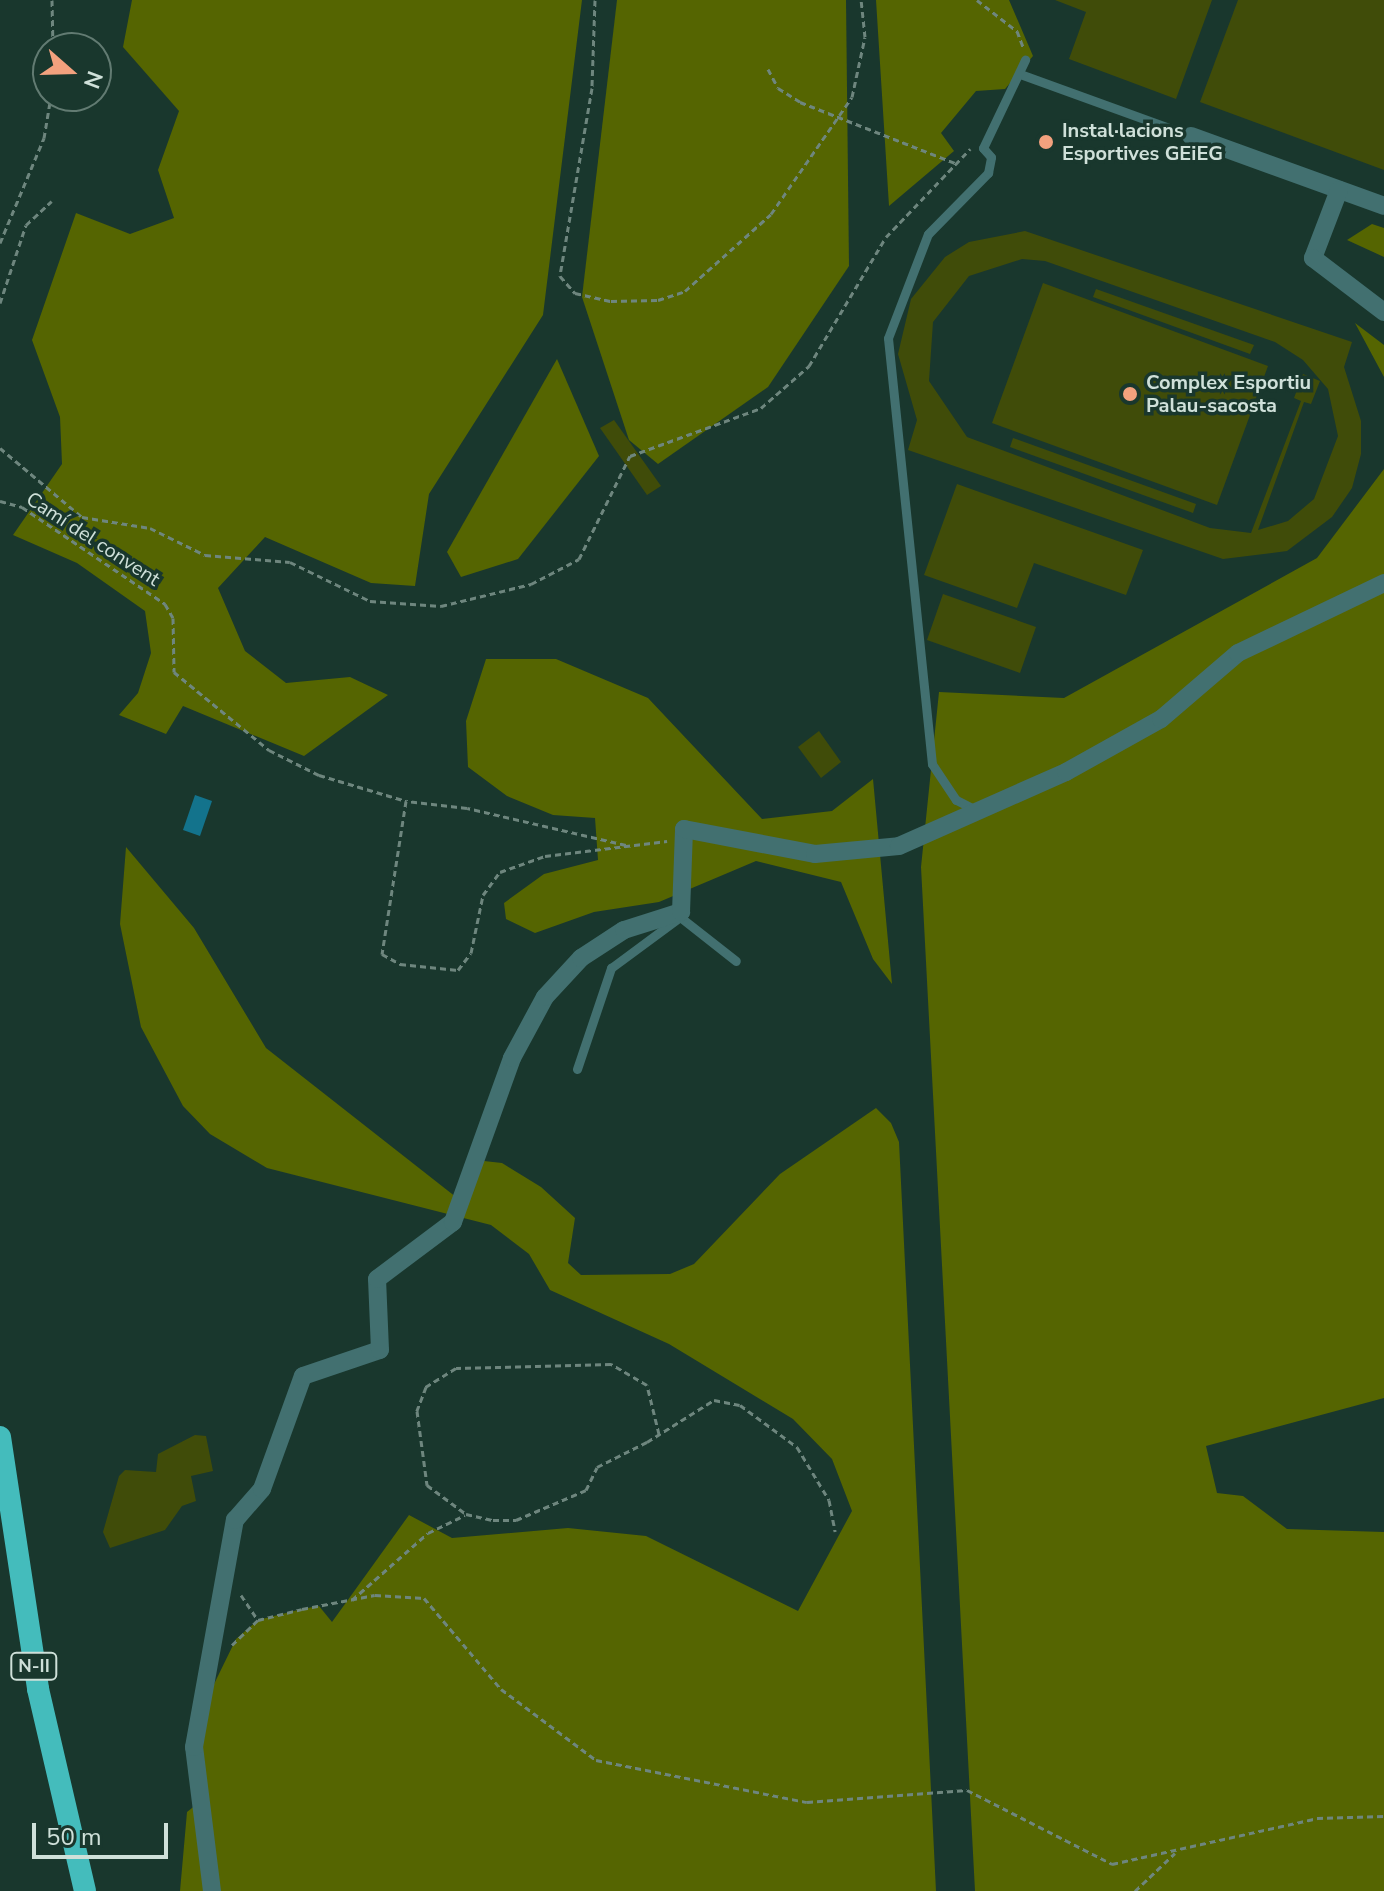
<!DOCTYPE html>
<html>
<head>
<meta charset="utf-8">
<style>
	body { margin:0 }
	#map { position:relative; width:1384px; height:1891px; overflow:hidden; background:#19372d; font-family:"Nunito Sans",sans-serif }
	div>[style] { position:absolute }
	.green>* { inset:0; background:#404c09 }
	.forest>* { inset:0; background:#556501 }
	.water>* { inset:0; background:#13738c }
	.path>* { height:3px; margin-top:-1.5px; transform-origin:0; background:repeating-linear-gradient(90deg,#6e867e 0 6px,transparent 0 10px) }
	.service>* { height:9px; margin:-4.5px; padding:0 4.5px; transform-origin:4.5px; border-radius:4.5px; background:#427070 }
	.minor>* { height:18px; margin:-9px; padding:0 9px; transform-origin:9px; border-radius:9px; background:#427070 }
	.trunk>* { height:22px; margin:-11px; padding:0 11px; transform-origin:11px; border-radius:11px; background:#44bcbc }
	.dots>* { width:22px; height:22px; translate:-50% -50%; box-sizing:border-box; border:4px solid #19372d; border-radius:50% }
	span { translate:-50% -50%; white-space:nowrap; text-align:center; line-height:1.15; -webkit-text-stroke:7px #19372d; paint-order:stroke }
	.shield-label span { padding:2px 6px; background:#19372d; border:2px solid; border-radius:6px; -webkit-text-stroke-width:0 }
	.shield-label { font-size:18px; color:#cfe0d9; font-weight:700 }
	.poi-label { font-size:20px; color:#cfe0d9; font-weight:700 }
	.left { translate:0 -50%; text-align:left }
	.street-label { font-size:20px; color:#cfe0d9 }
	.north { position:absolute; left:32px; top:32px; width:80px; height:80px; box-sizing:border-box; background:#19372d; border:2px solid #627b72; border-radius:50%; rotate:110deg; font-size:22px; font-weight:700; line-height:32px; text-align:center; color:#cfe0d9 }
	.north::after { content:''; display:block; margin:auto; width:28px; height:36px; background:#f2a17e; clip-path:polygon(50% 0,100% 100%,50% 72%,0 100%) }
	.scale { position:absolute; left:32px; top:1823px; width:136px; height:36px; box-sizing:border-box; border:4px solid #cfe0d9; border-top:0; padding-left:10px; font-size:24px; line-height:28px; white-space:nowrap; color:#cfe0d9; -webkit-text-stroke:6px #19372d; paint-order:stroke }
</style>
</head>
<body>
<div id="map">
	<div class="green">
		<div style="clip-path:polygon(1055px 0,1212px 0,1176px 99px,1069px 59px,1086px 12px)"></div>
		<div style="clip-path:polygon(1238px 0,1384px 0,1384px 170px,1200px 102px)"></div>
		<div style="clip-path:polygon(evenodd,1025px 231px,1352px 342px,1344px 367px,1361px 421px,1361px 454px,1352px 488px,1332px 517px,1287px 551px,1223px 559px,908px 450px,917px 420px,898px 354px,911px 299px,945px 257px,969px 242px,1025px 231px,1022px 259px,1045px 261px,1275px 342px,1303px 360px,1328px 389px,1338px 436px,1314px 499px,1288px 521px,1258px 530px,1304px 402px,1311px 404px,1320px 381px,1303px 374px,1294px 398px,1301px 401px,1251px 533px,1210px 528px,967px 437px,929px 381px,933px 322px,969px 276px,1022px 259px)"></div>
		<div style="clip-path:polygon(1043px 283px,1268px 366px,1217px 505px,992px 423px)"></div>
		<div style="clip-path:polygon(1096px 289px,1254px 345px,1250px 354px,1093px 297px)"></div>
		<div style="clip-path:polygon(614px 420px,661px 486px,647px 495px,600px 428px)"></div>
		<div style="clip-path:polygon(1013px 438px,1196px 504px,1193px 513px,1010px 447px)"></div>
		<div style="clip-path:polygon(957px 484px,1143px 550px,1126px 595px,1034px 563px,1017px 608px,924px 575px)"></div>
		<div style="clip-path:polygon(943px 594px,1036px 627px,1020px 673px,927px 640px)"></div>
		<div style="clip-path:polygon(819px 731px,841px 762px,821px 778px,798px 747px)"></div>
		<div style="clip-path:polygon(195px 1435px,206px 1436px,213px 1471px,191px 1476px,196px 1501px,182px 1506px,165px 1530px,110px 1548px,103px 1532px,119px 1476px,125px 1470px,156px 1472px,158px 1454px)"></div>
	</div>
	<div class="forest">
		<div style="clip-path:polygon(132px 0,582px 0,543px 315px,429px 494px,415px 586px,371px 583px,265px 537px,218px 588px,245px 651px,286px 683px,350px 677px,388px 695px,304px 756px,183px 706px,166px 734px,119px 715px,138px 693px,151px 653px,145px 611px,77px 563px,13px 535px,62px 464px,60px 417px,32px 340px,76px 213px,130px 234px,174px 218px,158px 170px,179px 111px,123px 47px)"></div>
		<div style="clip-path:polygon(617px 0,846px 0,849px 266px,768px 387px,658px 464px,629px 440px,582px 297px)"></div>
		<div style="clip-path:polygon(876px 0,1009px 0,1033px 56px,1005px 89px,976px 91px,941px 133px,954px 151px,889px 206px)"></div>
		<div style="clip-path:polygon(1372px 224px,1384px 228px,1384px 257px,1347px 240px)"></div>
		<div style="clip-path:polygon(1355px 323px,1384px 345px,1384px 379px,1384px 377px)"></div>
		<div style="clip-path:polygon(557px 359px,599px 456px,518px 559px,461px 577px,447px 552px)"></div>
		<div style="clip-path:polygon(1384px 469px,1384px 1398px,1206px 1446px,1217px 1493px,1243px 1496px,1287px 1529px,1384px 1532px,1384px 1891px,975px 1891px,921px 867px,939px 692px,1064px 698px,1317px 558px)"></div>
		<div style="clip-path:polygon(486px 659px,556px 659px,648px 698px,762px 819px,832px 811px,873px 779px,892px 984px,873px 959px,841px 882px,756px 861px,659px 902px,594px 912px,535px 933px,506px 919px,504px 903px,544px 874px,598px 860px,595px 818px,553px 815px,507px 796px,468px 767px,466px 721px)"></div>
		<div style="clip-path:polygon(126px 847px,194px 928px,266px 1048px,461px 1201px,475px 1160px,502px 1163px,541px 1187px,575px 1218px,568px 1263px,581px 1275px,670px 1274px,694px 1264px,780px 1174px,876px 1108px,891px 1123px,899px 1142px,936px 1891px,180px 1891px,187px 1812px,197px 1804px,196px 1721px,236px 1639px,258px 1620px,302px 1609px,319px 1606px,332px 1622px,409px 1515px,452px 1538px,568px 1528px,646px 1536px,798px 1611px,852px 1511px,832px 1459px,793px 1419px,669px 1344px,550px 1290px,529px 1254px,491px 1225px,267px 1168px,210px 1134px,183px 1106px,141px 1027px,120px 924px)"></div>
	</div>
	<div class="water">
		<div style="clip-path:polygon(195px 795px,212px 801px,200px 836px,183px 830px)"></div>
	</div>
	<div class="path">
		<div style="left:52px;top:0;width:48px;rotate:88.8deg"></div>
		<div style="left:595px;top:0;width:88px;rotate:92deg"></div>
		<div style="left:592px;top:88px;width:191px;rotate:99.7deg"></div>
		<div style="left:560px;top:276px;width:23px;rotate:49deg"></div>
		<div style="left:575px;top:293px;width:37px;rotate:13deg"></div>
		<div style="left:611px;top:301px;width:47px;rotate:-1.2deg"></div>
		<div style="left:658px;top:300px;width:28px;rotate:-18deg"></div>
		<div style="left:685px;top:291px;width:115px;rotate:-41.8deg"></div>
		<div style="left:771px;top:214px;width:142px;rotate:-55.3deg"></div>
		<div style="left:852px;top:97px;width:61px;rotate:-77.8deg"></div>
		<div style="left:865px;top:37px;width:37px;rotate:-96deg"></div>
		<div style="left:977px;top:0;width:51px;rotate:37.8deg"></div>
		<div style="left:1017px;top:31px;width:17px;rotate:69deg"></div>
		<div style="left:768px;top:69px;width:21px;rotate:62deg"></div>
		<div style="left:778px;top:88px;width:26px;rotate:32deg"></div>
		<div style="left:800px;top:102px;width:167px;rotate:21.5deg"></div>
		<div style="left:0;top:243px;width:114px;rotate:-67.3deg"></div>
		<div style="left:44px;top:138px;width:43px;rotate:-80.5deg"></div>
		<div style="left:0;top:303px;width:82px;rotate:-71.6deg"></div>
		<div style="left:26px;top:225px;width:35px;rotate:-43deg"></div>
		<div style="left:0;top:448px;width:107px;rotate:40.1deg"></div>
		<div style="left:82px;top:517px;width:69px;rotate:9.2deg"></div>
		<div style="left:150px;top:528px;width:61px;rotate:26.1deg"></div>
		<div style="left:205px;top:555px;width:85px;rotate:4.7deg"></div>
		<div style="left:290px;top:562px;width:89px;rotate:26deg"></div>
		<div style="left:370px;top:601px;width:71px;rotate:4deg"></div>
		<div style="left:441px;top:606px;width:93px;rotate:-13.7deg"></div>
		<div style="left:531px;top:584px;width:54px;rotate:-27.5deg"></div>
		<div style="left:579px;top:559px;width:115px;rotate:-63.7deg"></div>
		<div style="left:630px;top:456px;width:140px;rotate:-20.1deg"></div>
		<div style="left:761px;top:408px;width:64px;rotate:-41.2deg"></div>
		<div style="left:809px;top:366px;width:150px;rotate:-59.2deg"></div>
		<div style="left:886px;top:237px;width:122px;rotate:-46.3deg"></div>
		<div style="left:0;top:501px;width:23px;rotate:15deg"></div>
		<div style="left:22px;top:507px;width:173px;rotate:34.1deg"></div>
		<div style="left:165px;top:604px;width:16px;rotate:60deg"></div>
		<div style="left:173px;top:618px;width:54px;rotate:88.9deg"></div>
		<div style="left:174px;top:672px;width:123px;rotate:39.4deg"></div>
		<div style="left:269px;top:750px;width:56px;rotate:26.6deg"></div>
		<div style="left:319px;top:775px;width:91px;rotate:16.6deg"></div>
		<div style="left:626px;top:845px;width:163px;rotate:-166.9deg"></div>
		<div style="left:467px;top:808px;width:61px;rotate:-173.5deg"></div>
		<div style="left:406px;top:801px;width:155px;rotate:98.9deg"></div>
		<div style="left:382px;top:954px;width:21px;rotate:29deg"></div>
		<div style="left:400px;top:964px;width:58px;rotate:5.9deg"></div>
		<div style="left:458px;top:970px;width:21px;rotate:-53deg"></div>
		<div style="left:471px;top:953px;width:59px;rotate:-78.3deg"></div>
		<div style="left:483px;top:895px;width:29px;rotate:-54deg"></div>
		<div style="left:500px;top:872px;width:48px;rotate:-19.6deg"></div>
		<div style="left:545px;top:856px;width:123px;rotate:-7deg"></div>
		<div style="left:659px;top:1434px;width:50px;rotate:-103.8deg"></div>
		<div style="left:647px;top:1385px;width:42px;rotate:-149.7deg"></div>
		<div style="left:611px;top:1364px;width:155px;rotate:178.5deg"></div>
		<div style="left:456px;top:1368px;width:36px;rotate:148deg"></div>
		<div style="left:426px;top:1387px;width:26px;rotate:111deg"></div>
		<div style="left:417px;top:1411px;width:75px;rotate:82.3deg"></div>
		<div style="left:427px;top:1485px;width:49px;rotate:36.6deg"></div>
		<div style="left:466px;top:1514px;width:28px;rotate:13deg"></div>
		<div style="left:493px;top:1520px;width:23px"></div>
		<div style="left:516px;top:1520px;width:76px;rotate:-23.2deg"></div>
		<div style="left:586px;top:1490px;width:25px;rotate:-64deg"></div>
		<div style="left:597px;top:1467px;width:56px;rotate:-26.6deg"></div>
		<div style="left:647px;top:1442px;width:79px;rotate:-32.1deg"></div>
		<div style="left:714px;top:1400px;width:26px;rotate:11deg"></div>
		<div style="left:740px;top:1405px;width:71px;rotate:36.4deg"></div>
		<div style="left:797px;top:1447px;width:62px;rotate:58.9deg"></div>
		<div style="left:829px;top:1500px;width:32px;rotate:79deg"></div>
		<div style="left:241px;top:1595px;width:30px;rotate:56deg"></div>
		<div style="left:352px;top:1600px;width:101px;rotate:-41.4deg"></div>
		<div style="left:428px;top:1533px;width:41px;rotate:-25.9deg"></div>
		<div style="left:232px;top:1645px;width:36px;rotate:-44deg"></div>
		<div style="left:258px;top:1620px;width:45px;rotate:-14deg"></div>
		<div style="left:302px;top:1609px;width:74px;rotate:-10.9deg"></div>
		<div style="left:375px;top:1595px;width:49px;rotate:3.5deg"></div>
		<div style="left:424px;top:1598px;width:119px;rotate:49.8deg"></div>
		<div style="left:501px;top:1689px;width:119px;rotate:36.8deg"></div>
		<div style="left:596px;top:1760px;width:215px;rotate:11.3deg"></div>
		<div style="left:807px;top:1802px;width:160px;rotate:-4.3deg"></div>
		<div style="left:967px;top:1790px;width:163px;rotate:27deg"></div>
		<div style="left:1112px;top:1864px;width:210px;rotate:-12.6deg"></div>
		<div style="left:1317px;top:1818px;width:67px;rotate:-1.7deg"></div>
		<div style="left:1135px;top:1891px;width:55px;rotate:-43.5deg"></div>
	</div>
	<div class="service">
		<div style="left:1020px;top:74px;width:182px;rotate:19.9deg"></div>
		<div style="left:972px;top:808px;width:18px;rotate:-153deg"></div>
		<div style="left:956px;top:800px;width:43px;rotate:-123.7deg"></div>
		<div style="left:932px;top:764px;width:428px;rotate:-95.9deg"></div>
		<div style="left:888px;top:338px;width:111px;rotate:-69deg"></div>
		<div style="left:928px;top:234px;width:86px;rotate:-45.5deg"></div>
		<div style="left:988px;top:173px;width:16px;rotate:-79deg"></div>
		<div style="left:991px;top:157px;width:12px;rotate:-132deg"></div>
		<div style="left:983px;top:148px;width:98px;rotate:-64.5deg"></div>
		<div style="left:680px;top:917px;width:71px;rotate:38.2deg"></div>
		<div style="left:577px;top:1069px;width:107px;rotate:-71.4deg"></div>
		<div style="left:611px;top:968px;width:86px;rotate:-36.5deg"></div>
	</div>
	<div class="minor">
		<div style="left:1191px;top:136px;width:205px;rotate:19.9deg"></div>
		<div style="left:1339px;top:190px;width:73px;rotate:110.9deg"></div>
		<div style="left:1313px;top:258px;width:89px;rotate:37.3deg"></div>
		<div style="left:212px;top:1891px;width:145px;rotate:-97.1deg"></div>
		<div style="left:194px;top:1747px;width:231px;rotate:-79.8deg"></div>
		<div style="left:235px;top:1520px;width:41px;rotate:-48.9deg"></div>
		<div style="left:262px;top:1489px;width:120px;rotate:-70.1deg"></div>
		<div style="left:303px;top:1376px;width:81px;rotate:-18.7deg"></div>
		<div style="left:380px;top:1350px;width:71px;rotate:-92.4deg"></div>
		<div style="left:377px;top:1279px;width:95px;rotate:-36.9deg"></div>
		<div style="left:453px;top:1222px;width:174px;rotate:-70.2deg"></div>
		<div style="left:512px;top:1058px;width:69px;rotate:-61.6deg"></div>
		<div style="left:545px;top:997px;width:53px;rotate:-47.3deg"></div>
		<div style="left:581px;top:958px;width:51px;rotate:-33.1deg"></div>
		<div style="left:624px;top:930px;width:60px;rotate:-17.5deg"></div>
		<div style="left:681px;top:912px;width:83px;rotate:-87.9deg"></div>
		<div style="left:684px;top:829px;width:133px;rotate:10.8deg"></div>
		<div style="left:815px;top:854px;width:84px;rotate:-5.4deg"></div>
		<div style="left:899px;top:846px;width:183px;rotate:-23.9deg"></div>
		<div style="left:1066px;top:772px;width:109px;rotate:-29.2deg"></div>
		<div style="left:1161px;top:719px;width:101px;rotate:-40.6deg"></div>
		<div style="left:1238px;top:653px;width:162px;rotate:-25.6deg"></div>
	</div>
	<div class="trunk">
		<div style="left:0;top:1437px;width:255px;rotate:81.4deg"></div>
		<div style="left:38px;top:1689px;width:207px;rotate:76.9deg"></div>
	</div>
	<div class="dots">
		<div style="left:1046px;top:142px;background:#f2a17e"></div>
		<div style="left:1130px;top:394px;background:#f2a17e"></div>
	</div>
	<div class="shield-label">
		<span style="left:34px;top:1666px">N-II</span>
	</div>
	<div class="poi-label">
		<span class="left" style="left:1062px;top:142px">Instal·lacions<br>Esportives GEiEG</span>
		<span class="left" style="left:1146px;top:394px">Complex Esportiu<br>Palau-sacosta</span>
	</div>
	<div class="street-label">
		<span style="left:93px;top:539px;rotate:33deg">Camí del convent</span>
	</div>
	<div class="north">N</div>
	<div class="scale">50 m</div>
</div>
</body>
</html>
